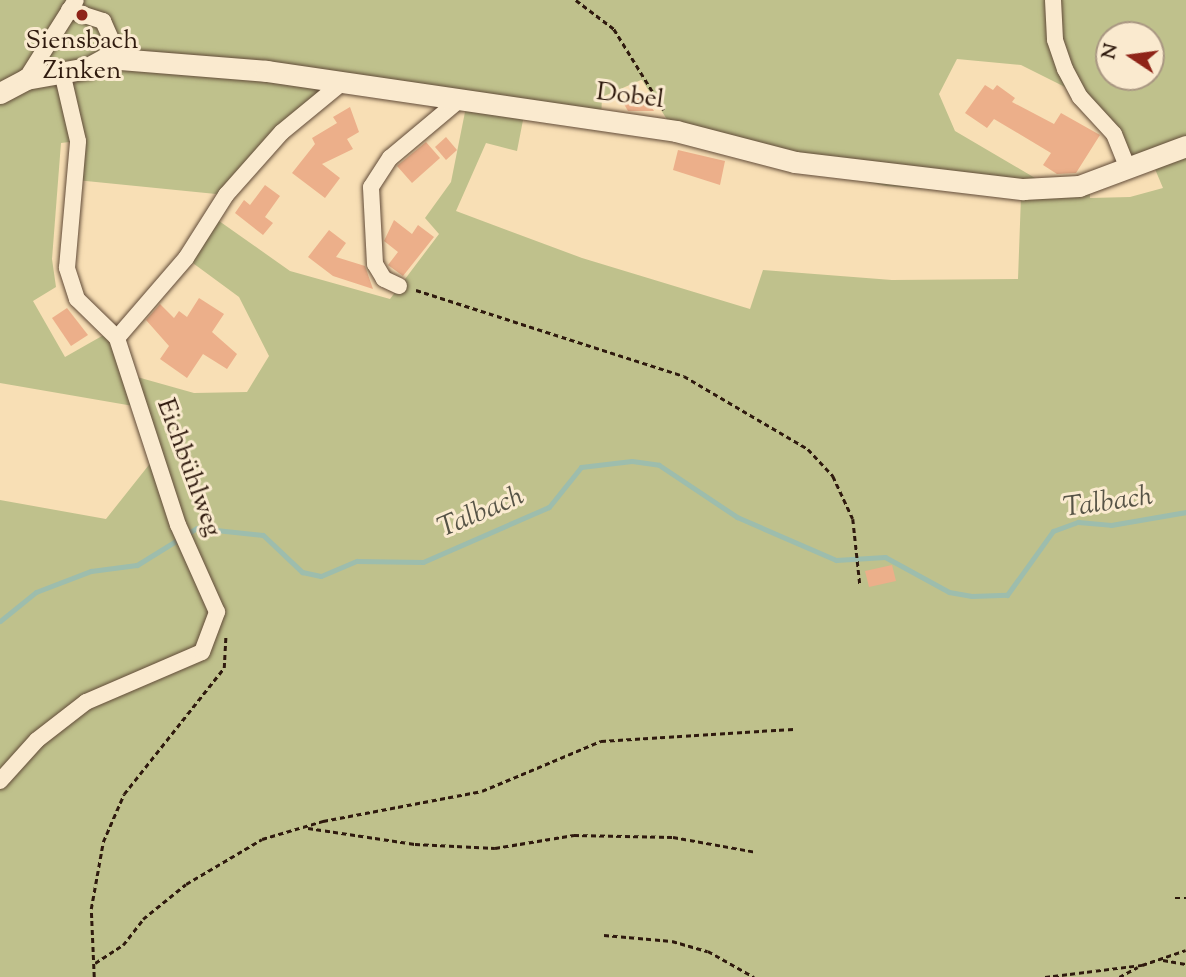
<!DOCTYPE html>
<html>
<head>
<meta charset="utf-8">
<style>
	body { margin:0 }
	#map { position:relative; width:1186px; height:977px; overflow:hidden; background:#f8dfb5; font-family:"Sorts Mill Goudy",serif }
	div>[style] { position:absolute }
	.green>* { inset:0; background:#bfc18c }
	.stream>* { height:5px; margin:-2.5px; padding:0 2.5px; transform-origin:2.5px; border-radius:2.5px; background:#9dbdad }
	.building>* { inset:0; background:#ecaf8a }
	.path>* { height:2.5px; margin-top:-1.25px; transform-origin:0; background:repeating-linear-gradient(90deg,#2f1a0e 0 5px,transparent 0 8.5px) }
	.roads { filter:drop-shadow(0 0 2px #614b38) drop-shadow(0 0 2px #614b38) }
	.street>* { height:16px; margin:-8px; padding:0 8px; transform-origin:8px; border-radius:8px; background:#faeacf }
	.secondary>* { height:21px; margin:-10.5px; padding:0 10.5px; transform-origin:10.5px; border-radius:10.5px; background:#faeacf }
	.dots>* { width:19px; height:19px; translate:-50% -50%; box-sizing:border-box; border:4px solid #faeacf; border-radius:50% }
	span { translate:-50% -50%; white-space:nowrap; text-align:center; line-height:1.15; -webkit-text-stroke:6px #faeacf; paint-order:stroke }
	.poi-label { font-size:26px; color:#2f1a0e }
	.street-label { font-size:26px; color:#2f1a0e }
	.water-label { font-size:28px; color:#565346; font-style:italic }
	.north { position:absolute; left:1095px; top:21px; width:70px; height:70px; box-sizing:border-box; background:#faeacf; border:2px solid #a99782; border-radius:50%; rotate:283deg; font-size:19px; font-weight:700; line-height:28px; text-align:center; color:#2f1a0e }
	.north::after { content:''; display:block; margin:auto; width:24px; height:32px; background:#8f2418; clip-path:polygon(50% 0,100% 100%,50% 72%,0 100%) }
</style>
</head>
<body>
<div id="map">
	<div class="green">
		<div style="clip-path:polygon(evenodd,0 0,1186px 0,1186px 977px,0 977px,0 500px,106px 519px,156px 456px,139px 407px,0 383px,0 0,1109px 35px,1151px 35px,1151px 77px,1109px 77px,1109px 35px,0 0,957px 59px,1021px 65px,1089px 99px,1135px 169px,1152px 162px,1163px 188px,1130px 197px,1090px 198px,1089px 182px,1052px 188px,955px 131px,939px 94px,957px 59px,0 0,641px 80px,642px 80px,673px 129px,601px 120px,602px 97px,641px 80px,0 0,338px 86px,467px 102px,451px 182px,425px 218px,439px 234px,390px 299px,290px 271px,212px 216px,186px 258px,239px 297px,269px 356px,247px 392px,194px 393px,130px 375px,109px 332px,65px 357px,33px 301px,56px 287px,52px 259px,61px 143px,77px 141px,76px 180px,226px 195px,338px 86px,0 0,524px 115px,660px 136px,886px 186px,1021px 196px,1018px 279px,892px 280px,763px 270px,750px 309px,582px 258px,456px 211px,486px 143px,517px 151px,524px 115px)"></div>
	</div>
	<div class="stream">
		<div style="left:0;top:621px;width:46px;rotate:-38.9deg"></div>
		<div style="left:36px;top:592px;width:59px;rotate:-20.9deg"></div>
		<div style="left:91px;top:571px;width:46px;rotate:-7.4deg"></div>
		<div style="left:137px;top:565px;width:70px;rotate:-31.7deg"></div>
		<div style="left:197px;top:528px;width:66px;rotate:6.1deg"></div>
		<div style="left:263px;top:535px;width:54px;rotate:43.5deg"></div>
		<div style="left:302px;top:572px;width:19px;rotate:12deg"></div>
		<div style="left:321px;top:576px;width:39px;rotate:-23deg"></div>
		<div style="left:357px;top:561px;width:66px;rotate:0.9deg"></div>
		<div style="left:423px;top:562px;width:137px;rotate:-23.6deg"></div>
		<div style="left:549px;top:507px;width:51px;rotate:-51.3deg"></div>
		<div style="left:581px;top:467px;width:51px;rotate:-6.7deg"></div>
		<div style="left:632px;top:461px;width:27px;rotate:8deg"></div>
		<div style="left:659px;top:465px;width:94px;rotate:33.7deg"></div>
		<div style="left:737px;top:517px;width:108px;rotate:23.5deg"></div>
		<div style="left:836px;top:560px;width:49px;rotate:-3.5deg"></div>
		<div style="left:885px;top:557px;width:73px;rotate:28.7deg"></div>
		<div style="left:949px;top:592px;width:23px;rotate:10deg"></div>
		<div style="left:972px;top:596px;width:35px;rotate:-2deg"></div>
		<div style="left:1007px;top:595px;width:79px;rotate:-54.3deg"></div>
		<div style="left:1053px;top:531px;width:27px;rotate:-20deg"></div>
		<div style="left:1078px;top:522px;width:33px;rotate:5deg"></div>
		<div style="left:1111px;top:525px;width:76px;rotate:-9.8deg"></div>
	</div>
	<div class="building">
		<div style="clip-path:polygon(985px 85px,993px 90px,997px 85px,1015px 98px,1012px 102px,1054px 124px,1061px 113px,1100px 135px,1076px 173px,1057px 174px,1043px 165px,1051px 153px,994px 119px,987px 128px,965px 113px)"></div>
		<div style="clip-path:polygon(638px 94px,645px 97px,654px 111px,628px 111px,624px 104px)"></div>
		<div style="clip-path:polygon(350px 107px,359px 132px,347px 139px,353px 149px,322px 164px,340px 178px,325px 198px,292px 173px,315px 144px,312px 138px,337px 123px,333px 117px)"></div>
		<div style="clip-path:polygon(446px 137px,457px 150px,446px 160px,435px 147px)"></div>
		<div style="clip-path:polygon(426px 142px,440px 158px,412px 183px,397px 166px)"></div>
		<div style="clip-path:polygon(678px 150px,725px 161px,720px 185px,673px 170px)"></div>
		<div style="clip-path:polygon(265px 185px,280px 196px,265px 217px,273px 223px,263px 235px,235px 213px,244px 200px,250px 205px)"></div>
		<div style="clip-path:polygon(394px 220px,412px 234px,418px 225px,434px 237px,403px 276px,388px 265px,398px 252px,384px 241px)"></div>
		<div style="clip-path:polygon(329px 230px,346px 243px,336px 257px,365px 266px,373px 289px,333px 276px,308px 257px)"></div>
		<div style="clip-path:polygon(199px 298px,224px 314px,212px 332px,237px 354px,227px 369px,203px 354px,187px 378px,160px 359px,169px 346px,146px 320px,160px 304px,174px 318px,179px 311px,187px 317px)"></div>
		<div style="clip-path:polygon(67px 308px,88px 335px,71px 346px,52px 318px)"></div>
		<div style="clip-path:polygon(892px 565px,896px 581px,869px 587px,865px 571px)"></div>
	</div>
	<div class="path">
		<div style="left:576px;top:0;width:48px;rotate:37.3deg"></div>
		<div style="left:614px;top:29px;width:95px;rotate:58.3deg"></div>
		<div style="left:416px;top:290px;width:281px;rotate:17.8deg"></div>
		<div style="left:684px;top:376px;width:144px;rotate:30.5deg"></div>
		<div style="left:808px;top:449px;width:37px;rotate:47deg"></div>
		<div style="left:833px;top:476px;width:47px;rotate:65.1deg"></div>
		<div style="left:853px;top:519px;width:66px;rotate:83.9deg"></div>
		<div style="left:308px;top:828px;width:108px;rotate:8.5deg"></div>
		<div style="left:415px;top:844px;width:80px;rotate:2.9deg"></div>
		<div style="left:495px;top:848px;width:80px;rotate:-9.3deg"></div>
		<div style="left:574px;top:835px;width:99px;rotate:1.2deg"></div>
		<div style="left:673px;top:837px;width:84px;rotate:10.2deg"></div>
		<div style="left:1175px;top:898px;width:11px"></div>
		<div style="left:604px;top:935px;width:68px;rotate:5deg"></div>
		<div style="left:672px;top:941px;width:37px;rotate:16deg"></div>
		<div style="left:708px;top:951px;width:53px;rotate:29.5deg"></div>
		<div style="left:1163px;top:960px;width:23px;rotate:10deg"></div>
		<div style="left:95px;top:963px;width:33px;rotate:-33deg"></div>
		<div style="left:123px;top:945px;width:33px;rotate:-52deg"></div>
		<div style="left:143px;top:919px;width:55px;rotate:-39.1deg"></div>
		<div style="left:186px;top:884px;width:88px;rotate:-30.6deg"></div>
		<div style="left:262px;top:839px;width:64px;rotate:-16.4deg"></div>
		<div style="left:323px;top:821px;width:162px;rotate:-10.7deg"></div>
		<div style="left:482px;top:791px;width:129px;rotate:-22.8deg"></div>
		<div style="left:601px;top:741px;width:193px;rotate:-3.6deg"></div>
		<div style="left:94px;top:977px;width:68px;rotate:-92.5deg"></div>
		<div style="left:91px;top:909px;width:68px;rotate:-79.8deg"></div>
		<div style="left:103px;top:842px;width:52px;rotate:-66.4deg"></div>
		<div style="left:124px;top:794px;width:161px;rotate:-51.6deg"></div>
		<div style="left:224px;top:668px;width:33px;rotate:-87deg"></div>
		<div style="left:1045px;top:977px;width:98px;rotate:-7.1deg"></div>
		<div style="left:1142px;top:965px;width:46px;rotate:-18.8deg"></div>
		<div style="left:1119px;top:977px;width:21px;rotate:-28deg"></div>
	</div>
	<div class="roads">
		<div class="street">
			<div style="left:1053px;top:0;width:40px;rotate:87.1deg"></div>
			<div style="left:1055px;top:40px;width:31px;rotate:71deg"></div>
			<div style="left:1065px;top:69px;width:32px;rotate:62deg"></div>
			<div style="left:1080px;top:97px;width:50px;rotate:47.4deg"></div>
			<div style="left:1114px;top:134px;width:35px;rotate:68deg"></div>
			<div style="left:69px;top:10px;width:36px;rotate:18deg"></div>
			<div style="left:103px;top:21px;width:24px;rotate:66deg"></div>
			<div style="left:113px;top:43px;width:17px;rotate:115deg"></div>
			<div style="left:26px;top:79px;width:93px;rotate:-57.7deg"></div>
			<div style="left:399px;top:286px;width:17px;rotate:-155deg"></div>
			<div style="left:384px;top:279px;width:17px;rotate:-121deg"></div>
			<div style="left:375px;top:264px;width:77px;rotate:-93deg"></div>
			<div style="left:371px;top:187px;width:35px;rotate:-57deg"></div>
			<div style="left:390px;top:158px;width:89px;rotate:-40deg"></div>
			<div style="left:117px;top:338px;width:106px;rotate:-49.2deg"></div>
			<div style="left:186px;top:258px;width:75px;rotate:-57.6deg"></div>
			<div style="left:226px;top:195px;width:84px;rotate:-48.4deg"></div>
			<div style="left:282px;top:132px;width:72px;rotate:-39.4deg"></div>
			<div style="left:0;top:781px;width:55px;rotate:-47.9deg"></div>
			<div style="left:37px;top:740px;width:62px;rotate:-37.8deg"></div>
			<div style="left:86px;top:702px;width:126px;rotate:-23.3deg"></div>
			<div style="left:202px;top:652px;width:43px;rotate:-69.4deg"></div>
			<div style="left:217px;top:612px;width:95px;rotate:-114.1deg"></div>
			<div style="left:178px;top:525px;width:197px;rotate:-108.1deg"></div>
			<div style="left:117px;top:338px;width:56px;rotate:-135.7deg"></div>
			<div style="left:77px;top:299px;width:33px;rotate:-108deg"></div>
			<div style="left:67px;top:268px;width:127px;rotate:-85deg"></div>
			<div style="left:78px;top:141px;width:71px;rotate:-103.1deg"></div>
		</div>
		<div class="secondary">
			<div style="left:0;top:93px;width:30px;rotate:-28deg"></div>
			<div style="left:26px;top:79px;width:63px;rotate:-10.1deg"></div>
			<div style="left:88px;top:68px;width:21px;rotate:-29deg"></div>
			<div style="left:106px;top:58px;width:161px;rotate:4.6deg"></div>
			<div style="left:266px;top:71px;width:414px;rotate:8.3deg"></div>
			<div style="left:676px;top:131px;width:123px;rotate:14.6deg"></div>
			<div style="left:795px;top:162px;width:230px;rotate:6.8deg"></div>
			<div style="left:1023px;top:189px;width:56px;rotate:-3.1deg"></div>
			<div style="left:1079px;top:186px;width:114px;rotate:-20.5deg"></div>
		</div>
	</div>
	<div class="dots">
		<div style="left:82px;top:15px;background:#8f2418"></div>
	</div>
	<div class="poi-label">
		<span style="left:82px;top:57px">Siensbach<br>Zinken</span>
	</div>
	<div class="street-label">
		<span style="left:630px;top:97px;rotate:7deg">Dobel</span>
		<span style="left:188px;top:468px;rotate:70deg">Eichbühlweg</span>
	</div>
	<div class="water-label">
		<span style="left:1108px;top:503px;rotate:-8deg">Talbach</span>
		<span style="left:481px;top:513px;rotate:-23deg">Talbach</span>
	</div>
	<div class="north">N</div>
</div>
</body>
</html>
